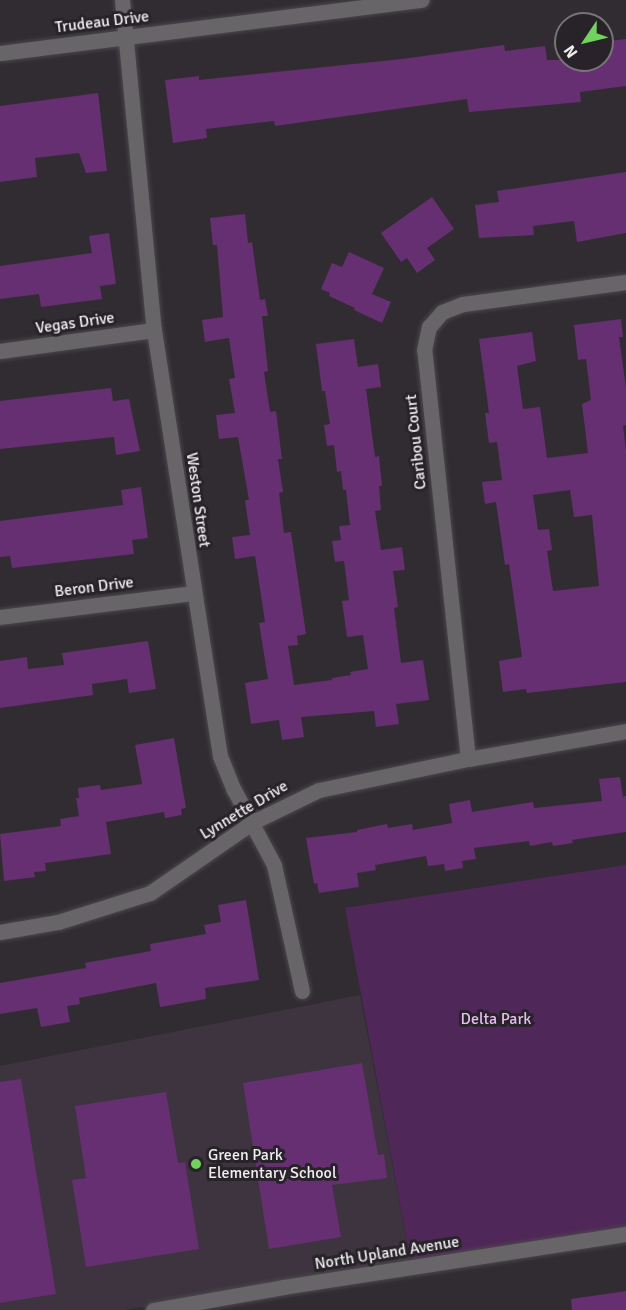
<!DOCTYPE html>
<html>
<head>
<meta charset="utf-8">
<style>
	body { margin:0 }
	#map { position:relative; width:626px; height:1310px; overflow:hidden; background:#312c32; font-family:Signika,sans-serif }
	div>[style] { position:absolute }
	.built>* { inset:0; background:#3d343f }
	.green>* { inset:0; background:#502759 }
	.building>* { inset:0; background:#662f72 }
	.roads { filter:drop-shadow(0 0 2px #4c474d) drop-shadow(0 0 2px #4c474d) }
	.minor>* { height:15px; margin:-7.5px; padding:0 7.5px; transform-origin:7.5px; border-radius:7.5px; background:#686568 }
	.dots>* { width:16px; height:16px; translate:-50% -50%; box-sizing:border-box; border:3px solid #272328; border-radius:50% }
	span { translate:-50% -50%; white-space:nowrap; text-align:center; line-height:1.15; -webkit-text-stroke:6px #272328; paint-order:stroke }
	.street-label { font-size:16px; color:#f0edf1 }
	.park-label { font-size:16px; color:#e9bbf3 }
	.poi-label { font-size:16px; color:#f0edf1 }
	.left { translate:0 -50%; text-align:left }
	.north { position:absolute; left:554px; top:12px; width:60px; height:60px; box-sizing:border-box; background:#272328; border:2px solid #777478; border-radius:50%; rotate:235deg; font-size:16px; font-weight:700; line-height:24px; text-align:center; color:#f0edf1 }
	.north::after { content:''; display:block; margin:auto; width:21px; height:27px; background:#72d25e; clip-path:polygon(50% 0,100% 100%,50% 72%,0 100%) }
</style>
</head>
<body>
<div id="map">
	<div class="built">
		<div style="clip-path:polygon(360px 995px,411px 1263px,125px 1310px,0 1310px,0 1066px)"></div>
	</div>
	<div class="green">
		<div style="clip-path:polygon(626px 865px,626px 1227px,411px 1263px,345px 908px)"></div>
	</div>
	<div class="building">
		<div style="clip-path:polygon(626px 39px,626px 86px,580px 92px,581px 102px,469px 112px,467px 99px,275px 126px,274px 121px,206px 129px,207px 138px,173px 143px,165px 80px,199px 76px,199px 80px,402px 59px,504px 45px,505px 51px,545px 46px,547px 60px,602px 60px,602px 42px)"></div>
		<div style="clip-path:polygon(98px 93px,107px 171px,86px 173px,79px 153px,35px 158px,37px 177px,0 182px,0 106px)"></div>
		<div style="clip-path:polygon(626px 172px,626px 233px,577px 242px,574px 221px,533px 226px,534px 235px,479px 238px,475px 205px,499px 202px,497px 191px)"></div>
		<div style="clip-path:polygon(432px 197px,454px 229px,427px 248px,435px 260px,417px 273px,407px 258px,401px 262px,381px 233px)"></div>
		<div style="clip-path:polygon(245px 214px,248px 243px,252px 242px,260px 300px,265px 299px,268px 316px,262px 316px,268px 371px,264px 372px,270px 412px,276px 411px,282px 459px,278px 459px,283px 492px,279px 493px,284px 533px,291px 532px,306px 634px,297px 636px,298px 645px,288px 646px,294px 685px,332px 680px,332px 678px,351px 675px,350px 672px,368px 669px,363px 635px,347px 637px,342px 601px,349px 600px,344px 561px,335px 562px,332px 541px,341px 540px,339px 526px,350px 525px,346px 490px,343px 490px,341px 471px,337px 472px,334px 445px,327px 446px,324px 425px,330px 424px,325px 391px,322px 391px,316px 344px,354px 339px,358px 367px,378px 364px,381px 387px,366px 389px,375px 457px,379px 456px,382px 486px,379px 486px,381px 510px,375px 511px,381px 550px,402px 547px,405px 570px,393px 571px,398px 607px,394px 608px,401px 663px,423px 660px,429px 700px,396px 704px,399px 724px,376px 727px,374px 711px,301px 717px,304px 737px,282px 740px,279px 720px,251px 724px,245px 683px,268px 679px,259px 623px,265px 622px,255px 556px,235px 559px,232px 537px,250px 535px,245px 500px,249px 500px,238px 437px,219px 439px,216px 415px,235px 413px,229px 379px,235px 378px,229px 338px,205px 342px,202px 320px,223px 317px,217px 245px,213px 245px,210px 218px)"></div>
		<div style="clip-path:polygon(109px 233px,116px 284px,100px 286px,102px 299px,41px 307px,39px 294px,0 299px,0 266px,92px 253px,89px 236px)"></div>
		<div style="clip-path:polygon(349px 252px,384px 268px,372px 294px,391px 302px,382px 323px,354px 310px,355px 308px,329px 296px,330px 293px,321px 289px,332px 263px,342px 267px)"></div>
		<div style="clip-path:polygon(evenodd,621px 319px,623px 337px,619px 337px,626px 388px,626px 425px,623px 426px,626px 451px,626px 682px,527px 693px,526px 689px,503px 692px,499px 661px,522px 657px,509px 564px,505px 565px,496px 502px,485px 504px,482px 482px,502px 480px,497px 442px,489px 443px,485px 413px,489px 413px,479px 339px,532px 332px,536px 361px,517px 366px,523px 409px,540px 407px,547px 458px,588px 453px,582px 404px,591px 400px,586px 359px,578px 360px,574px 325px,621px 319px,570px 490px,574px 517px,592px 515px,599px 586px,553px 591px,547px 551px,552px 550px,549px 529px,538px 530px,533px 495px,570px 490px)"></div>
		<div style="clip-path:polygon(111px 388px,113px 401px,129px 399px,140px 451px,116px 455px,114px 437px,0 449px,0 401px)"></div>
		<div style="clip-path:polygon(141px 487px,148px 538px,132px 540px,134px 554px,12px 568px,10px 556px,0 557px,0 521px,123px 505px,121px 490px)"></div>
		<div style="clip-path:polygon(148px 641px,156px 689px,129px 693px,127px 679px,92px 684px,93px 695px,0 708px,0 661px,27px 657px,28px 669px,64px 665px,62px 653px)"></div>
		<div style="clip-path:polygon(174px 738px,186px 808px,181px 809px,182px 815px,165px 818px,164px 812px,106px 822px,111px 854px,45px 863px,46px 871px,34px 872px,35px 877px,4px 881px,0 834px,61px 826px,60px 819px,79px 816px,76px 798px,79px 798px,78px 788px,100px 785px,101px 790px,142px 784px,135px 745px)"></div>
		<div style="clip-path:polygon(620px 777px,623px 797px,626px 796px,626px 832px,572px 840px,573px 843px,553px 846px,552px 842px,530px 846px,529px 841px,474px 848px,476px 859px,462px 861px,463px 868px,445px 871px,444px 864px,428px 866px,426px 856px,375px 865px,376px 870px,357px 873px,359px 887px,319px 893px,317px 883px,314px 884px,306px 838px,357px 832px,357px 830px,387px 824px,388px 828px,412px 824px,413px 830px,452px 823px,449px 804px,470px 800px,472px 812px,533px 802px,534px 808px,602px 801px,599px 779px)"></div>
		<div style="clip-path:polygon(246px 900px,259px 980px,205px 988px,206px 999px,160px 1007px,156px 983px,79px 998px,80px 1004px,67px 1006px,70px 1022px,41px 1027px,37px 1008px,0 1014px,0 983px,86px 968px,85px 963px,151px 951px,150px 944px,206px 934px,204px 925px,221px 922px,218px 905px)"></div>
		<div style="clip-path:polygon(362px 1063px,378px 1155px,384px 1154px,387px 1178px,332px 1185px,341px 1237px,269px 1249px,243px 1083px)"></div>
		<div style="clip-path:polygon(21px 1079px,56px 1294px,0 1303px,0 1082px)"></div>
		<div style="clip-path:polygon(166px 1092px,178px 1163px,185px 1162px,199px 1249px,86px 1267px,72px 1180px,86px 1178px,75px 1106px)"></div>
		<div style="clip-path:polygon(626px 1291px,626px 1310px,572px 1310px,571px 1299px)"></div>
	</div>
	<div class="roads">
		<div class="minor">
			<div style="left:122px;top:0;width:332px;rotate:84.5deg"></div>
			<div style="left:154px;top:330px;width:431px;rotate:81.2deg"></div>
			<div style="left:220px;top:756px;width:37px;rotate:68deg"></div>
			<div style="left:234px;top:790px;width:85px;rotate:61.9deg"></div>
			<div style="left:274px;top:865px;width:129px;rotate:77.5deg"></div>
			<div style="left:0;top:53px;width:425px;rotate:-7.2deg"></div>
			<div style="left:0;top:351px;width:155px;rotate:-7.8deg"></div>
			<div style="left:0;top:617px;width:194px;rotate:-7.1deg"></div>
			<div style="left:468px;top:759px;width:411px;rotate:-96.1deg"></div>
			<div style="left:424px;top:350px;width:24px;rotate:-78deg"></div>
			<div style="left:429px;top:327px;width:20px;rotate:-49deg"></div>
			<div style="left:442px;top:312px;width:22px;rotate:-21deg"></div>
			<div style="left:463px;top:304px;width:164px;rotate:-7.7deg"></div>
			<div style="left:0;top:932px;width:59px;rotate:-9.8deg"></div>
			<div style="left:58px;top:922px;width:96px;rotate:-17.5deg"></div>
			<div style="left:150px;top:893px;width:125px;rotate:-34.6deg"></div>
			<div style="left:253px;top:822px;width:73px;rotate:-25.9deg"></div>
			<div style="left:319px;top:790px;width:152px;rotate:-11.8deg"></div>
			<div style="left:468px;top:759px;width:160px;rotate:-10deg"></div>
			<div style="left:153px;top:1310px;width:132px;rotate:-10deg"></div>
			<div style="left:283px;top:1287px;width:347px;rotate:-8.8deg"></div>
		</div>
	</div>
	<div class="dots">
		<div style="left:196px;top:1164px;background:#72d25e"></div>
	</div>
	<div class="street-label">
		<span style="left:102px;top:22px;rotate:-7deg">Trudeau Drive</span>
		<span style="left:75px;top:323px;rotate:-8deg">Vegas Drive</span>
		<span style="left:416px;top:442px;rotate:-96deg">Caribou Court</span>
		<span style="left:198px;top:500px;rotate:82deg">Weston Street</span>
		<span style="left:94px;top:587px;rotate:-7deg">Beron Drive</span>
		<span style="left:244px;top:810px;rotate:-31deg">Lynnette Drive</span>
		<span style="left:387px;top:1253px;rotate:-9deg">North Upland Avenue</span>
	</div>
	<div class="park-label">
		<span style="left:496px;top:1019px">Delta Park</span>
	</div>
	<div class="poi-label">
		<span class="left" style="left:208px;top:1164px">Green Park<br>Elementary School</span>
	</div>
	<div class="north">N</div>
</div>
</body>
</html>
